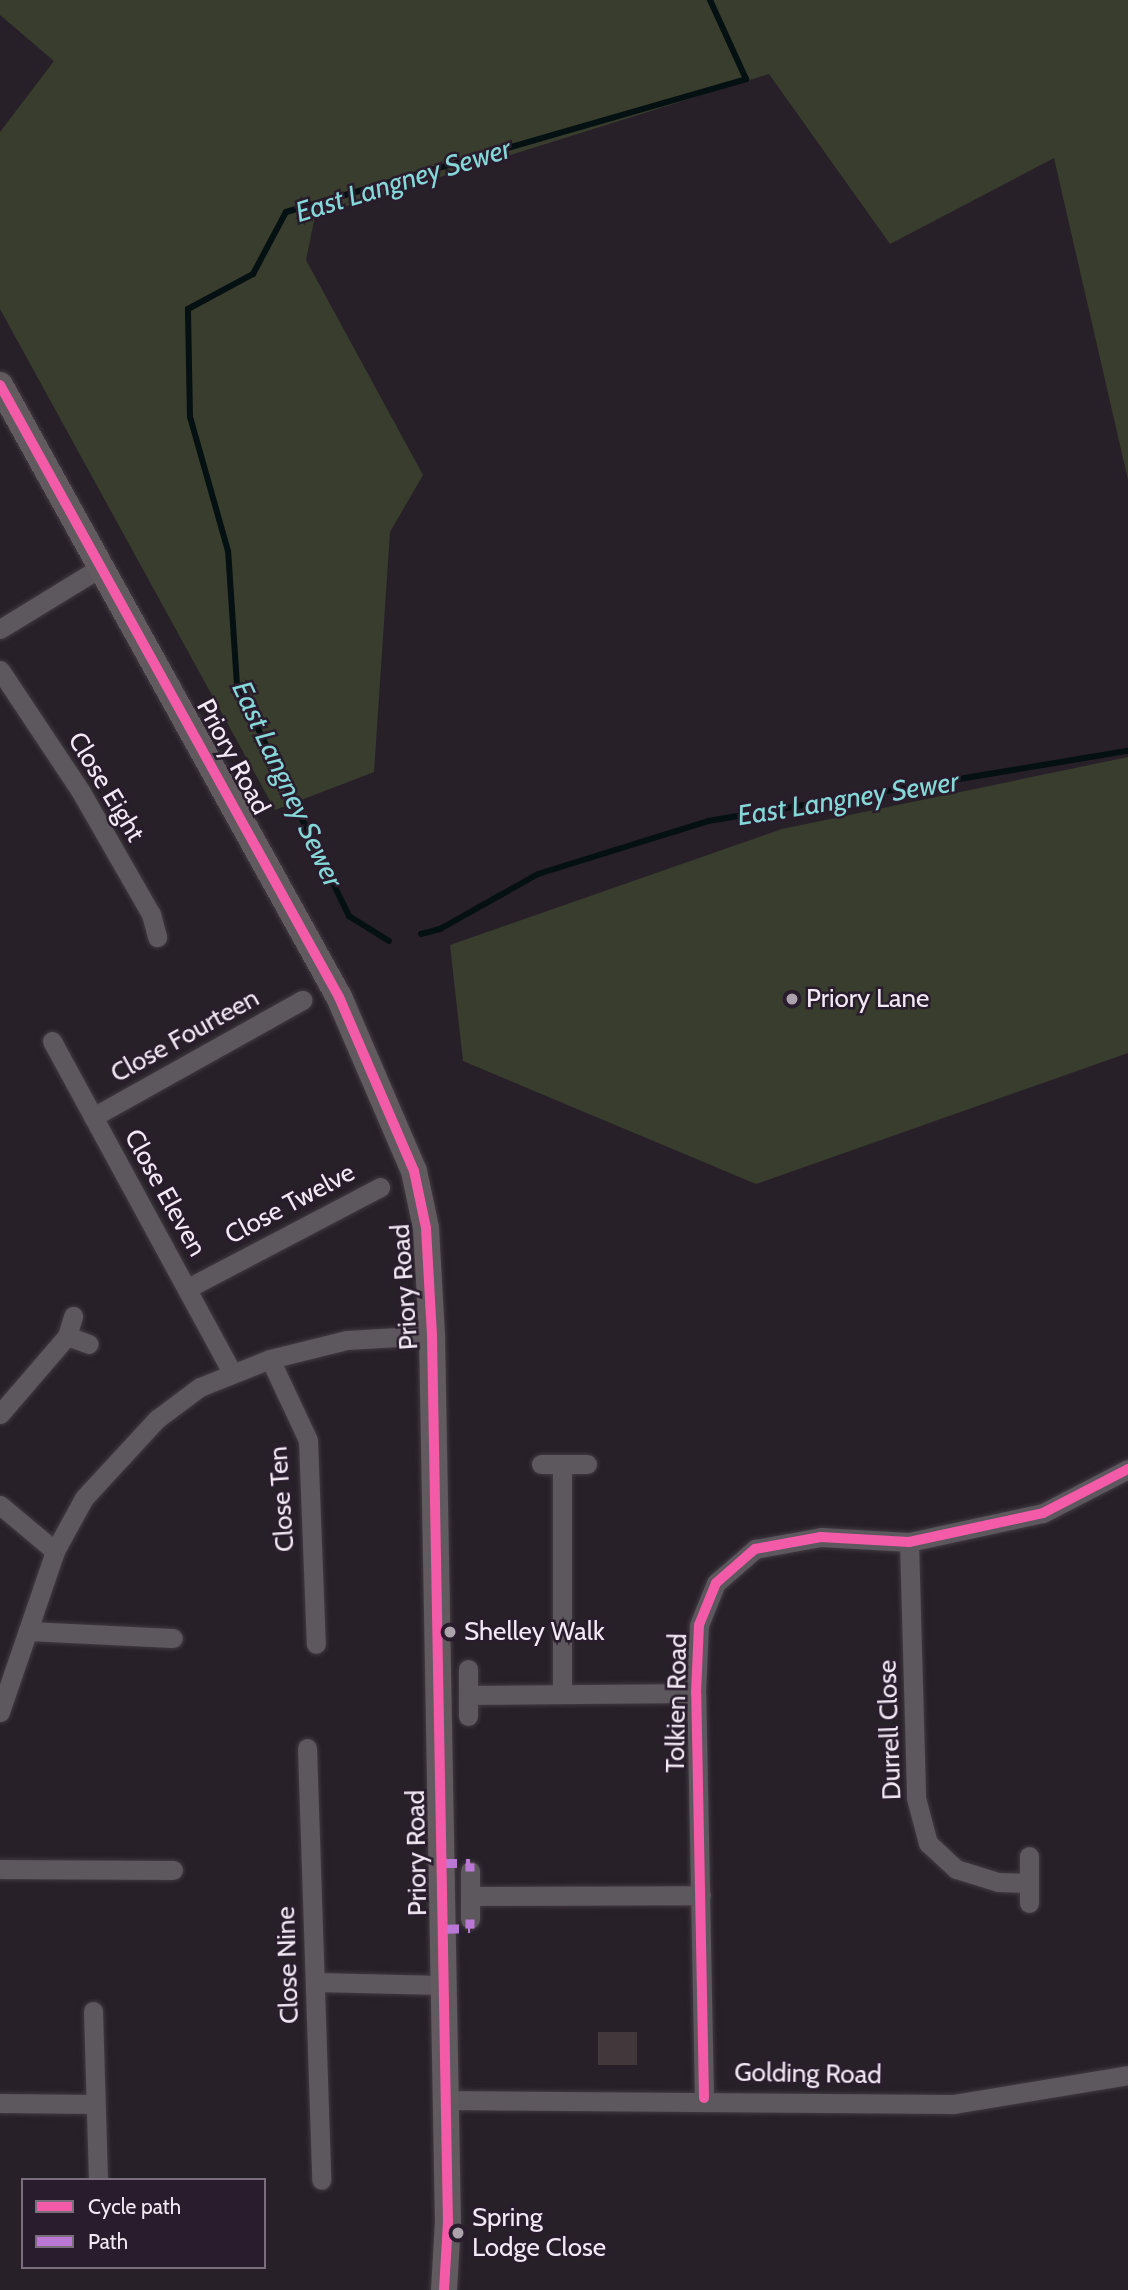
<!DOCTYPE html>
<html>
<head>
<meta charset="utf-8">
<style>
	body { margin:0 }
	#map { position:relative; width:1128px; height:2290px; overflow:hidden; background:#272028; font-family:Cabin,sans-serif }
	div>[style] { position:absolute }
	.green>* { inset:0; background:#393d2d }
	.stream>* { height:6px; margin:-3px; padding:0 3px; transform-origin:3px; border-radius:3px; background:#041011 }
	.building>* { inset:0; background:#42383b }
	.roads { filter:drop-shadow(0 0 2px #413a41) drop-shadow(0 0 2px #413a41) }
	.street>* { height:19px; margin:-9.5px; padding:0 9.5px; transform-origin:9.5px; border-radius:9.5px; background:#5d575e }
	.secondary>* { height:26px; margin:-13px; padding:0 13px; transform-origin:13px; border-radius:13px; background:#615a5e }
	.quiet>* { height:9px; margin-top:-4.5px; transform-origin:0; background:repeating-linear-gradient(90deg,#ba77d6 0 18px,transparent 0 27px) }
	.cycleway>* { height:10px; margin:-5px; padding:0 5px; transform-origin:5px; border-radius:5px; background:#f35aa7 }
	.dots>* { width:19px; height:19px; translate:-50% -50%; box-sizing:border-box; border:4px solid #291c2c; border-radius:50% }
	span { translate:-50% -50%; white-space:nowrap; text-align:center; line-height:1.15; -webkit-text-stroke:5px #291c2c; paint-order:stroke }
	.street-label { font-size:26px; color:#f3e9f4 }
	.poi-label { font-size:26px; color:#f3e9f4 }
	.left { translate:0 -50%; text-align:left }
	.water-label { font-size:28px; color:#86d8d8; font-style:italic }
	.legend { position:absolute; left:21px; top:2178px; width:245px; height:91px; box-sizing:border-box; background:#291c2c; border:2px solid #7a6e7c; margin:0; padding:9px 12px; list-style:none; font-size:21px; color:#f3e9f4 }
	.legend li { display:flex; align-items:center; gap:14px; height:35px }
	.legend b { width:35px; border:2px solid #7a6e7c }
</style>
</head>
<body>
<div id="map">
	<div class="green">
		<div style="clip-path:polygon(0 0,1128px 0,1128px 480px,1054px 158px,890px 244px,769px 74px,315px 216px,306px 260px,423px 475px,390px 532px,374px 772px,275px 810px,0 309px,0 132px,54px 61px,0 15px)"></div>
		<div style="clip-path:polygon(1128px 757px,1128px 1053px,756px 1184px,463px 1061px,450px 945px,782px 829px)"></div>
	</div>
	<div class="stream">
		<div style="left:421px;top:934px;width:20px;rotate:-15deg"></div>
		<div style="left:440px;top:929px;width:112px;rotate:-29.3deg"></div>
		<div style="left:538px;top:874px;width:178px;rotate:-17.3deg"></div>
		<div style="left:708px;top:821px;width:426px;rotate:-9.5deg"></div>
		<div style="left:389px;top:941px;width:47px;rotate:-148deg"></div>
		<div style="left:349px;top:916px;width:257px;rotate:-115.9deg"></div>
		<div style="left:237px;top:685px;width:134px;rotate:-93.8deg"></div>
		<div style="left:228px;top:551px;width:139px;rotate:-105.8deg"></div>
		<div style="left:190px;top:417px;width:108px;rotate:-91.1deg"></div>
		<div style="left:188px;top:309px;width:74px;rotate:-28.3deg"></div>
		<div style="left:253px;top:274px;width:70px;rotate:-62deg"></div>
		<div style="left:286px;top:212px;width:479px;rotate:-16.1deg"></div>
		<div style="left:746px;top:79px;width:87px;rotate:-114.5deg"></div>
	</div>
	<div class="building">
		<div style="clip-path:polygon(598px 2032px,637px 2032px,637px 2065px,598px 2065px)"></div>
	</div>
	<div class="roads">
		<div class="street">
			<div style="left:0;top:629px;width:119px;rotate:-31.5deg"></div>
			<div style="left:0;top:670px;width:146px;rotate:56.4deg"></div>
			<div style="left:81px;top:792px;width:141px;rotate:60.2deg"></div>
			<div style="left:151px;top:914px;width:24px;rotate:75deg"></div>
			<div style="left:52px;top:1041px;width:375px;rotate:61.5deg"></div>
			<div style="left:93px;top:1117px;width:240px;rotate:-29.2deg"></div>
			<div style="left:188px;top:1288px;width:217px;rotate:-27.7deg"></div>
			<div style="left:67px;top:1336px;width:23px;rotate:20deg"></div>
			<div style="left:270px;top:1359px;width:89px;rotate:64.9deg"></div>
			<div style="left:308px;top:1440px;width:204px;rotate:87.8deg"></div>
			<div style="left:0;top:1414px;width:103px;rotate:-49.3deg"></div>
			<div style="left:67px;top:1336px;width:21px;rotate:-73deg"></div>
			<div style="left:541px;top:1464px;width:46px"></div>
			<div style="left:562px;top:1464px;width:230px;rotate:90deg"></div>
			<div style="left:0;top:1505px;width:72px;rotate:39.9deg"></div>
			<div style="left:909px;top:1542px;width:256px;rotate:88.4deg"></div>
			<div style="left:916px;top:1798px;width:47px;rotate:75.1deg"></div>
			<div style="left:928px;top:1843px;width:38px;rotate:43deg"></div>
			<div style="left:956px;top:1869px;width:44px;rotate:17.2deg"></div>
			<div style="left:998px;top:1882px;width:31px;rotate:2deg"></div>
			<div style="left:28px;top:1631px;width:145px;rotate:2.8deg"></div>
			<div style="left:468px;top:1669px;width:47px;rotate:90deg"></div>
			<div style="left:468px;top:1695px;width:228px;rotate:-0.5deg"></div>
			<div style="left:0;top:1712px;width:170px;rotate:-71.1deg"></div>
			<div style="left:55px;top:1551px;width:60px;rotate:-61.3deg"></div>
			<div style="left:84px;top:1498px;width:108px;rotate:-47.3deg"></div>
			<div style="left:157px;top:1419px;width:54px;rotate:-36.7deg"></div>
			<div style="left:200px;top:1387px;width:75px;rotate:-21.8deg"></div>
			<div style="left:270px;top:1359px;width:79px;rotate:-13.9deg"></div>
			<div style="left:347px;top:1340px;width:85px;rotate:-3.4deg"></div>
			<div style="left:307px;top:1748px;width:432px;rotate:88.1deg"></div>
			<div style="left:1029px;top:1856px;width:47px;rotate:90deg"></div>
			<div style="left:0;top:1869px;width:173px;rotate:0.3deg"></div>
			<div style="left:470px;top:1871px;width:48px;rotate:90deg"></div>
			<div style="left:470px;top:1896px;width:231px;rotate:-0.2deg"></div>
			<div style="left:315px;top:1982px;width:127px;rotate:1.4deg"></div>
			<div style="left:93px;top:2011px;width:166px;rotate:88.3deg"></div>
			<div style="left:704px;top:2098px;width:405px;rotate:-91.1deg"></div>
			<div style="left:696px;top:1693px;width:68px;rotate:-87.5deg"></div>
			<div style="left:699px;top:1625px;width:45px;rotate:-68deg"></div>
			<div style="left:716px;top:1583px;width:52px;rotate:-41.1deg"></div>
			<div style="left:755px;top:1549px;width:67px;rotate:-10.3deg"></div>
			<div style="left:821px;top:1537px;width:88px;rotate:3.3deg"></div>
			<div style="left:909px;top:1542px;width:137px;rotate:-12.2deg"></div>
			<div style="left:1043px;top:1513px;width:96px;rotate:-27.4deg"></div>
			<div style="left:442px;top:2100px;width:511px;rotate:0.45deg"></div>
			<div style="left:953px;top:2104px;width:177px;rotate:-9.4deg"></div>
			<div style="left:0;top:2103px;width:95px;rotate:0.6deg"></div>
		</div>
		<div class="secondary">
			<div style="left:0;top:385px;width:700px;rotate:61.02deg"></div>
			<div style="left:339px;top:997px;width:189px;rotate:66.7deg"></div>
			<div style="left:414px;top:1171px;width:58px;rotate:78.1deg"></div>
			<div style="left:426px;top:1228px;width:107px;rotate:86.8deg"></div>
			<div style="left:432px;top:1335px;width:886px;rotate:88.97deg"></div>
			<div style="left:448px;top:2221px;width:69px;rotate:93.3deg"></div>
		</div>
	</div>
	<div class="quiet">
		<div style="left:439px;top:1863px;width:31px"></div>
		<div style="left:470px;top:1863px;width:8px;rotate:90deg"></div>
		<div style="left:441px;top:1929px;width:29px;rotate:-2deg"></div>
		<div style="left:470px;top:1928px;width:9px;rotate:-90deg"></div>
	</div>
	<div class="cycleway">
		<div style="left:0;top:385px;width:700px;rotate:61.02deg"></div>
		<div style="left:339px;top:997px;width:189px;rotate:66.7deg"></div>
		<div style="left:414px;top:1171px;width:58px;rotate:78.1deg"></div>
		<div style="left:426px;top:1228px;width:107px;rotate:86.8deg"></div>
		<div style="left:432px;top:1335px;width:886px;rotate:88.97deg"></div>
		<div style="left:448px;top:2221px;width:69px;rotate:93.3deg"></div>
		<div style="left:704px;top:2098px;width:405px;rotate:-91.1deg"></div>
		<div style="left:696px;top:1693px;width:68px;rotate:-87.5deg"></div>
		<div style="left:699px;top:1625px;width:45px;rotate:-68deg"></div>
		<div style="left:716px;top:1583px;width:52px;rotate:-41.1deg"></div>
		<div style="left:755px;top:1549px;width:67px;rotate:-10.3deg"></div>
		<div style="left:821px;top:1537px;width:88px;rotate:3.3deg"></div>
		<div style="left:909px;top:1542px;width:137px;rotate:-12.2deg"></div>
		<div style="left:1043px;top:1513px;width:96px;rotate:-27.4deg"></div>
	</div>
	<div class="dots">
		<div style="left:792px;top:999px;background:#aca3ad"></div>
		<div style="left:450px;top:1632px;background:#aca3ad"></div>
		<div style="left:458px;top:2233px;background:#aca3ad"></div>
	</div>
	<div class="street-label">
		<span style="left:233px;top:757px;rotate:62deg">Priory Road</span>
		<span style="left:106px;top:787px;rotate:59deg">Close Eight</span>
		<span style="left:185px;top:1036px;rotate:-29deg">Close Fourteen</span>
		<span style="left:165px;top:1193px;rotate:61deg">Close Eleven</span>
		<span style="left:290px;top:1204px;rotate:-28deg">Close Twelve</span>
		<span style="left:405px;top:1287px;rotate:-94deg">Priory Road</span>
		<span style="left:282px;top:1499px;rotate:-94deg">Close Ten</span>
		<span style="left:677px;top:1703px;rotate:-89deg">Tolkien Road</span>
		<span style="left:890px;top:1730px;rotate:-92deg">Durrell Close</span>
		<span style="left:417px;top:1853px;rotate:-91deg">Priory Road</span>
		<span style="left:288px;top:1965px;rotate:-92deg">Close Nine</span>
		<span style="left:808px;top:2074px;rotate:1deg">Golding Road</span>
	</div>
	<div class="poi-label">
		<span class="left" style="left:806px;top:999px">Priory Lane</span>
		<span class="left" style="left:464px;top:1632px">Shelley Walk</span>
		<span class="left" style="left:472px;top:2233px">Spring<br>Lodge Close</span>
	</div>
	<div class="water-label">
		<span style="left:403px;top:180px;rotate:-17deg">East Langney Sewer</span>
		<span style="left:288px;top:784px;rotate:65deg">East Langney Sewer</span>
		<span style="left:848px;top:798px;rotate:-9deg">East Langney Sewer</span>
	</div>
	<ul class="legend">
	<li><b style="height:9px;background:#f35aa7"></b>Cycle path</li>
	<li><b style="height:9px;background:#ba77d6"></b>Path</li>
	</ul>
</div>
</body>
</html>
